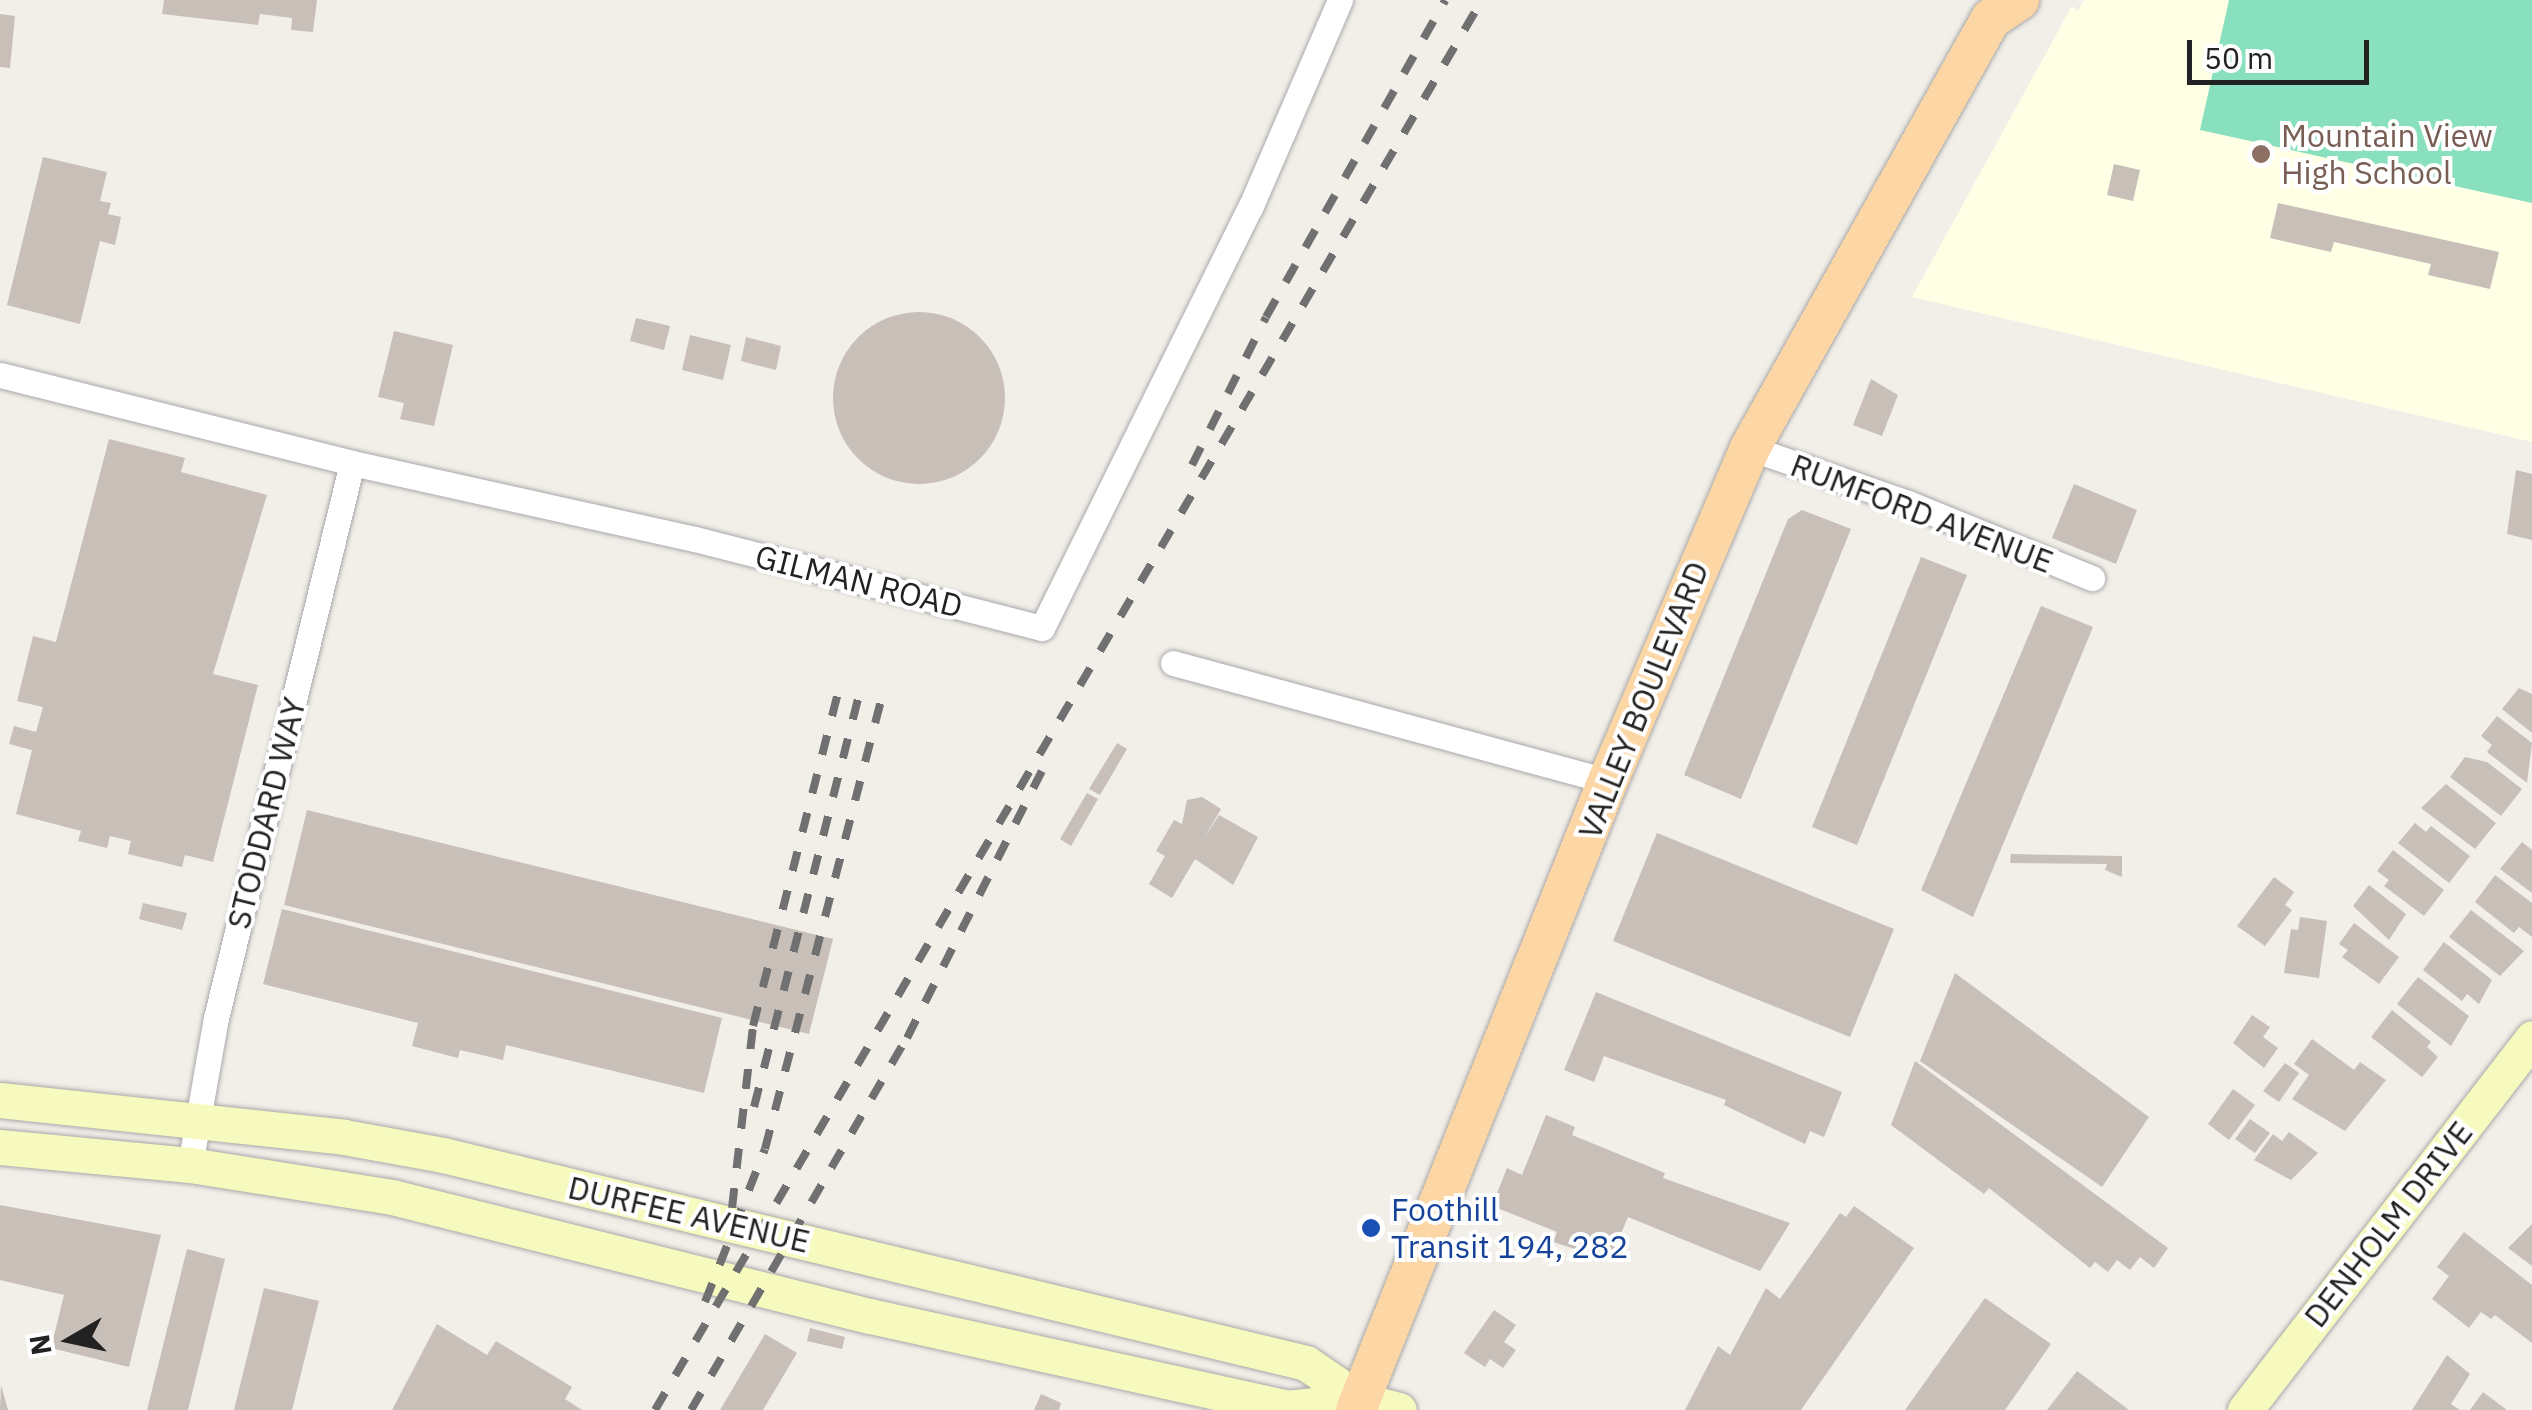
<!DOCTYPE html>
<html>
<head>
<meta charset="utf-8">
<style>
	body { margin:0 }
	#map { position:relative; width:2532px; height:1410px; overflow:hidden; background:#f2efe9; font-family:"IBM Plex Sans",sans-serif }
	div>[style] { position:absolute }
	.education>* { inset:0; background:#ffffe5 }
	.pitch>* { inset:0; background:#88e0be }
	.building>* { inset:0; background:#c7bfb8 }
	.round { border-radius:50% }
	.roads { filter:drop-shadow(0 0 2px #a9a9a9) drop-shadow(0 0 2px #a9a9a9) }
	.street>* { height:25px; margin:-12.5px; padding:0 12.5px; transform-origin:12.5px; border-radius:12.5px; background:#fff }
	.secondary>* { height:35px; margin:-17.5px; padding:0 17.5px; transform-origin:17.5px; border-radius:17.5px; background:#f7fabf }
	.primary>* { height:40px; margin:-20px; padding:0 20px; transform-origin:20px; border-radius:20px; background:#fcd6a4 }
	.rail>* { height:8px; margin-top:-4px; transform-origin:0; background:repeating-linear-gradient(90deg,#707070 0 20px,transparent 0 40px) }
	.dots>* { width:28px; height:28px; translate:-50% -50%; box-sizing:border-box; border:5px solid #fff; border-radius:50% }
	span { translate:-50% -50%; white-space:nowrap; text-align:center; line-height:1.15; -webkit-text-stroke:8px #fff; paint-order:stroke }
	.education-label { font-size:32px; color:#785e54 }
	.left { translate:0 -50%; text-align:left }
	.street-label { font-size:32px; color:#222 }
	.transit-label { font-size:32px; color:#164399 }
	.north { position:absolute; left:20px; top:1290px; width:100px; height:100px; -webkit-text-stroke:8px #fff; paint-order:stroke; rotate:261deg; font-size:28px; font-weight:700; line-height:40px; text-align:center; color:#222 }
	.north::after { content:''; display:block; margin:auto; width:35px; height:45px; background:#222; clip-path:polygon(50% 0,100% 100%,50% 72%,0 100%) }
	.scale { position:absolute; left:2187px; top:40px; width:182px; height:45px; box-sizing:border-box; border:5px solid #222; border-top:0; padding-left:12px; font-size:30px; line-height:35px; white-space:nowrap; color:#222; -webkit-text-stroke:8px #fff; paint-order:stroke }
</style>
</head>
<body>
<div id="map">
	<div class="education">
		<div style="clip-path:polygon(2084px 0,2532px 0,2532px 442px,1912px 297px,2072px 6px,2078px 11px)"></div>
	</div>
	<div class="pitch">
		<div style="clip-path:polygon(2229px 0,2532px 0,2532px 203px,2200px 130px)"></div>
	</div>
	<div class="building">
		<div style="clip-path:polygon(164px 0,317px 0,313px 32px,291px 30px,292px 18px,260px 14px,258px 25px,162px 14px)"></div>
		<div style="clip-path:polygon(0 14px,15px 16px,10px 68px,0 67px)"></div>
		<div style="clip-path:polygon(43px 157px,107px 172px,100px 201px,111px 203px,108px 214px,121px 217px,115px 245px,100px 241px,80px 324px,7px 305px)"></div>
		<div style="clip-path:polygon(2114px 164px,2140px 170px,2133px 201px,2107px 195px)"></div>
		<div style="clip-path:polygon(2278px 203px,2499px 252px,2490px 289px,2428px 275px,2431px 264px,2334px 242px,2331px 252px,2270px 238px)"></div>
		<div class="round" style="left:833px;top:312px;width:172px;height:172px"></div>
		<div style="clip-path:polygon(636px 318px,670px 326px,664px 350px,630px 341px)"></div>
		<div style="clip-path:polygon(394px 331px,453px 345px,434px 426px,400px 419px,404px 403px,378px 397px)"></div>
		<div style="clip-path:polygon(690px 335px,731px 345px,723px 380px,682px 370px)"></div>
		<div style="clip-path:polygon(746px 337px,781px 346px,776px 370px,741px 361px)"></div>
		<div style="clip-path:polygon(1871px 379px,1898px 395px,1882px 436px,1853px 425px)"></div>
		<div style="clip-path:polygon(109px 439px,185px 458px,181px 472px,267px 495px,213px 674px,258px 685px,213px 862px,185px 855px,182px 867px,128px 854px,131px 841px,110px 836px,107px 848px,78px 841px,81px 831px,16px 814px,32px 750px,9px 744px,14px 726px,36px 732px,43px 707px,17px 701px,33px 636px,56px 642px)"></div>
		<div style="clip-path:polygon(2516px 470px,2532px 474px,2532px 540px,2507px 534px)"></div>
		<div style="clip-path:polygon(2074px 484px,2137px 510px,2116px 564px,2052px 538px)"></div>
		<div style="clip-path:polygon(1802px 510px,1851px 529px,1741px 799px,1684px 775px,1788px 519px)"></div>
		<div style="clip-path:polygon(1921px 557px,1967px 575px,1857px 845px,1812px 827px)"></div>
		<div style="clip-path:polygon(2041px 606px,2093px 627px,1973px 917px,1921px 890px)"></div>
		<div style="clip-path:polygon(2519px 688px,2532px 694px,2532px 733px,2502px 709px)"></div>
		<div style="clip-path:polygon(2497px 716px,2532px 743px,2527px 783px,2487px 752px,2492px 745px,2481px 736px)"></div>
		<div style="clip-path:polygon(1117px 743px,1127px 749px,1100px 795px,1089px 789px)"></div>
		<div style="clip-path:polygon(2465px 757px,2487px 762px,2522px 789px,2501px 816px,2450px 777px)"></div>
		<div style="clip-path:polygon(2446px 784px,2496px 823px,2475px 849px,2421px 808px)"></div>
		<div style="clip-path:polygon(1087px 793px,1098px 799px,1071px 846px,1060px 839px)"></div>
		<div style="clip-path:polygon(1202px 797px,1221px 809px,1204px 838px,1219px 815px,1258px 837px,1233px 885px,1195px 859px,1172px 898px,1149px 884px,1165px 856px,1156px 851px,1174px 820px,1182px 824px,1187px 800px)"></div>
		<div style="clip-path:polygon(307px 810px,833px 939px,809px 1034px,284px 905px)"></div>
		<div style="clip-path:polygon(2415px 823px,2426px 832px,2431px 826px,2470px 856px,2449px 883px,2398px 843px)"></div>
		<div style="clip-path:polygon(1657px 833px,1894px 929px,1850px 1037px,1613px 941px)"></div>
		<div style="clip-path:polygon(2522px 842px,2532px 850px,2532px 893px,2500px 869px)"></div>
		<div style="clip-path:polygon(2393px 850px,2444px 890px,2424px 916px,2384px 886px,2389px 880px,2377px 871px)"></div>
		<div style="clip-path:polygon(2011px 854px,2122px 856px,2122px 877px,2105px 870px,2107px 864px,2010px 863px)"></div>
		<div style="clip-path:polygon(2495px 875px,2532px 903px,2532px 937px,2519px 927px,2514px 933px,2475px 902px)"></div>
		<div style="clip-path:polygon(2274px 877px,2294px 892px,2285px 905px,2292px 910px,2265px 946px,2237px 926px)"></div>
		<div style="clip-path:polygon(2369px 885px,2406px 914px,2389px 940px,2353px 906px)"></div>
		<div style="clip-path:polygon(143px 903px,187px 913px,182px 930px,139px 919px)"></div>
		<div style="clip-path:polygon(282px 909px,722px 1018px,704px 1093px,506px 1045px,503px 1060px,460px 1050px,458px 1058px,412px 1046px,418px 1023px,263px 984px)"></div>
		<div style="clip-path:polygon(2471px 910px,2524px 951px,2500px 976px,2449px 937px)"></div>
		<div style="clip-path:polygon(2300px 917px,2327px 921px,2319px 978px,2284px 973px,2291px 929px,2298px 930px)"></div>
		<div style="clip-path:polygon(2354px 923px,2399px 957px,2379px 984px,2342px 957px,2348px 950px,2339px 944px)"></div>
		<div style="clip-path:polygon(2444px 942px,2492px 980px,2479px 1004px,2467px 994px,2462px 1001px,2423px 970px)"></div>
		<div style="clip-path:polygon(1955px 973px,2149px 1117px,2102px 1187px,1920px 1061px)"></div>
		<div style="clip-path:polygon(2418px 977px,2469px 1016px,2451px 1046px,2397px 1004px)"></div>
		<div style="clip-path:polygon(1596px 992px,1842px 1092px,1824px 1137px,1810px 1131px,1805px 1144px,1724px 1105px,1726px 1100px,1604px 1056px,1594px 1082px,1564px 1070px)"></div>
		<div style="clip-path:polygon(2392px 1010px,2431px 1042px,2427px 1047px,2438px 1057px,2422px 1077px,2371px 1037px)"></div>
		<div style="clip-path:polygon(2252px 1015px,2270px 1027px,2263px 1037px,2278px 1048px,2264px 1068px,2233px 1043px)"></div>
		<div style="clip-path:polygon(2312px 1039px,2354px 1070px,2360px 1062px,2386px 1080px,2345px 1131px,2292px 1099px,2309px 1075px,2294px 1064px)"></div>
		<div style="clip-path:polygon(1915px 1061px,2168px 1248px,2154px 1268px,2140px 1257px,2130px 1270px,2117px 1260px,2108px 1272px,2095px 1262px,2090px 1268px,1989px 1188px,1984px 1194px,1891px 1125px)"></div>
		<div style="clip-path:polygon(2285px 1063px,2299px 1073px,2279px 1102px,2263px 1091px)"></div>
		<div style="clip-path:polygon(2233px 1089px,2255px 1105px,2229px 1140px,2208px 1124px)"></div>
		<div style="clip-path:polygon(1546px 1115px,1575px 1127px,1572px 1135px,1665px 1173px,1663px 1178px,1790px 1223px,1760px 1271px,1628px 1217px,1610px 1260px,1553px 1242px,1557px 1232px,1492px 1206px,1507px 1168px,1522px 1175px)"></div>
		<div style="clip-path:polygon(2250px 1119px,2270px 1133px,2255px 1153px,2235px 1139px)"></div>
		<div style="clip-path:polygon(2289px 1132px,2318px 1153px,2291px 1180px,2254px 1160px,2273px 1134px,2282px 1141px)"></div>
		<div style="clip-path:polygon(0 1205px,161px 1235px,129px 1367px,51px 1348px,64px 1295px,0 1280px)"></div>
		<div style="clip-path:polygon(1854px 1206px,1914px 1248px,1801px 1410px,1685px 1410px,1718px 1346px,1730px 1355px,1766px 1288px,1780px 1299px,1840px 1213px,1846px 1217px)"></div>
		<div style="clip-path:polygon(2532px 1224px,2532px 1266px,2508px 1248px)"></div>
		<div style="clip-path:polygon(2464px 1232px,2532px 1285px,2532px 1343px,2495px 1315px,2491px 1319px,2481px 1312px,2469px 1328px,2432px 1299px,2449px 1276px,2437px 1267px)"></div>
		<div style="clip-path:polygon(187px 1249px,225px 1259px,188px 1410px,147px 1410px)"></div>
		<div style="clip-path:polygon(264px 1288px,319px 1301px,292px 1410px,234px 1410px)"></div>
		<div style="clip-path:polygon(1985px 1298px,2051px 1344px,2005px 1410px,1905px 1410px)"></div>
		<div style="clip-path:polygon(1494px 1310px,1516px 1325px,1504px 1342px,1516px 1350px,1503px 1368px,1490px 1359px,1485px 1367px,1464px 1353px)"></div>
		<div style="clip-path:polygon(437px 1324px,487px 1355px,496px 1341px,572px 1387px,565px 1399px,582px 1410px,392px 1410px)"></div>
		<div style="clip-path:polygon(810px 1328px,845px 1337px,842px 1349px,807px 1341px)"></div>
		<div style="clip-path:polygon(765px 1334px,797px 1353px,763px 1410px,720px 1410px)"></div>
		<div style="clip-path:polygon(2447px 1355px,2470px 1374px,2451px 1404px,2460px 1410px,2412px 1410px)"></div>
		<div style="clip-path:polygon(2077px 1371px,2129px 1410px,2047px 1410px)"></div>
		<div style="clip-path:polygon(1px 1385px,8px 1410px,0 1410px)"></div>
		<div style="clip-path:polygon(2483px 1392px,2507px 1410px,2470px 1410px)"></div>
		<div style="clip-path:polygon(1041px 1394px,1061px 1403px,1059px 1410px,1034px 1410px)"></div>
	</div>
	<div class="roads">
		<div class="street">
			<div style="left:0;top:375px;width:363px;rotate:14deg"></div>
			<div style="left:352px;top:463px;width:351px;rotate:12.5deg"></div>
			<div style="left:695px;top:539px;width:358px;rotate:14.4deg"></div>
			<div style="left:1042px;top:628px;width:469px;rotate:-63.7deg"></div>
			<div style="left:1250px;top:208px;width:227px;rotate:-66.6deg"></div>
			<div style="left:1750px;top:448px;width:167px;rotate:19.2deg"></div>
			<div style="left:1908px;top:503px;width:199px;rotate:22.2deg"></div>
			<div style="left:1173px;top:663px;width:451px;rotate:15.2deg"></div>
			<div style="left:190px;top:1165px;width:149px;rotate:-80deg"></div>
			<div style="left:216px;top:1018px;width:571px;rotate:-76.23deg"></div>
		</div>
		<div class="secondary">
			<div style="left:0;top:1100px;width:346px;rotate:6.1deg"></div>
			<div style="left:344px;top:1137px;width:101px;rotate:10.3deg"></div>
			<div style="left:443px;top:1155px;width:888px;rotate:13.55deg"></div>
			<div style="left:1306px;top:1363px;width:65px;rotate:34.4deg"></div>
			<div style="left:1360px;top:1400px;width:40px;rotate:14.4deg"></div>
			<div style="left:0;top:1147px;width:191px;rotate:5.4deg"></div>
			<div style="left:190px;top:1165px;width:205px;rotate:9deg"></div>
			<div style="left:392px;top:1197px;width:493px;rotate:14deg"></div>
			<div style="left:870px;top:1316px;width:427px;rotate:12.4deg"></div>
			<div style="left:1287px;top:1408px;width:73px;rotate:-6.3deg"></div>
			<div style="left:2245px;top:1410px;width:470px;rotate:-52.3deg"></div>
		</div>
		<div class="primary">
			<div style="left:1356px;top:1410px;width:678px;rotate:-68.17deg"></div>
			<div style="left:1608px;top:781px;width:362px;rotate:-66.9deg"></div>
			<div style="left:1750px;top:448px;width:492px;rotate:-60.7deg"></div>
			<div style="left:1991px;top:19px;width:34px;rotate:-34deg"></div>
		</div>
	</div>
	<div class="rail">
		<div style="left:1192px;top:465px;width:165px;rotate:-63.4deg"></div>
		<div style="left:1266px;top:317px;width:364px;rotate:-60.5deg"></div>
		<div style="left:754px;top:1107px;width:430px;rotate:-75.7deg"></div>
		<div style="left:732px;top:1208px;width:183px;rotate:-83.4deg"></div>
		<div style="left:753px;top:1026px;width:352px;rotate:-75.7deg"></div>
		<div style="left:705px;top:1302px;width:164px;rotate:-68.6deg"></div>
		<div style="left:765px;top:1149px;width:471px;rotate:-75.5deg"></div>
		<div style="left:655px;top:1410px;width:1635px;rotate:-59.61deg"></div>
		<div style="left:691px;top:1410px;width:430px;rotate:-59.9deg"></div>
		<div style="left:907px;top:1038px;width:299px;rotate:-63.2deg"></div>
	</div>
	<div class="dots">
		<div style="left:2261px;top:154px;background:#8d6e63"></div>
		<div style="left:1371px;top:1228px;background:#1a4fb4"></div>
	</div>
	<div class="education-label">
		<span class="left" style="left:2281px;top:154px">Mountain View<br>High School</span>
	</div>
	<div class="street-label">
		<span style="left:1922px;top:513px;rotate:21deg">RUMFORD AVENUE</span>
		<span style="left:859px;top:581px;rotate:14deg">GILMAN ROAD</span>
		<span style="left:1643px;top:700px;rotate:-68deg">VALLEY BOULEVARD</span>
		<span style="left:266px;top:813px;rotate:-76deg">STODDARD WAY</span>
		<span style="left:689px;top:1214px;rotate:13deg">DURFEE AVENUE</span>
		<span style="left:2388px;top:1224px;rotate:-52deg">DENHOLM DRIVE</span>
	</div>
	<div class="transit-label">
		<span class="left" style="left:1391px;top:1228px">Foothill<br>Transit 194, 282</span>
	</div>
	<div class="north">N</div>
	<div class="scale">50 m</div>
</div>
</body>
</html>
